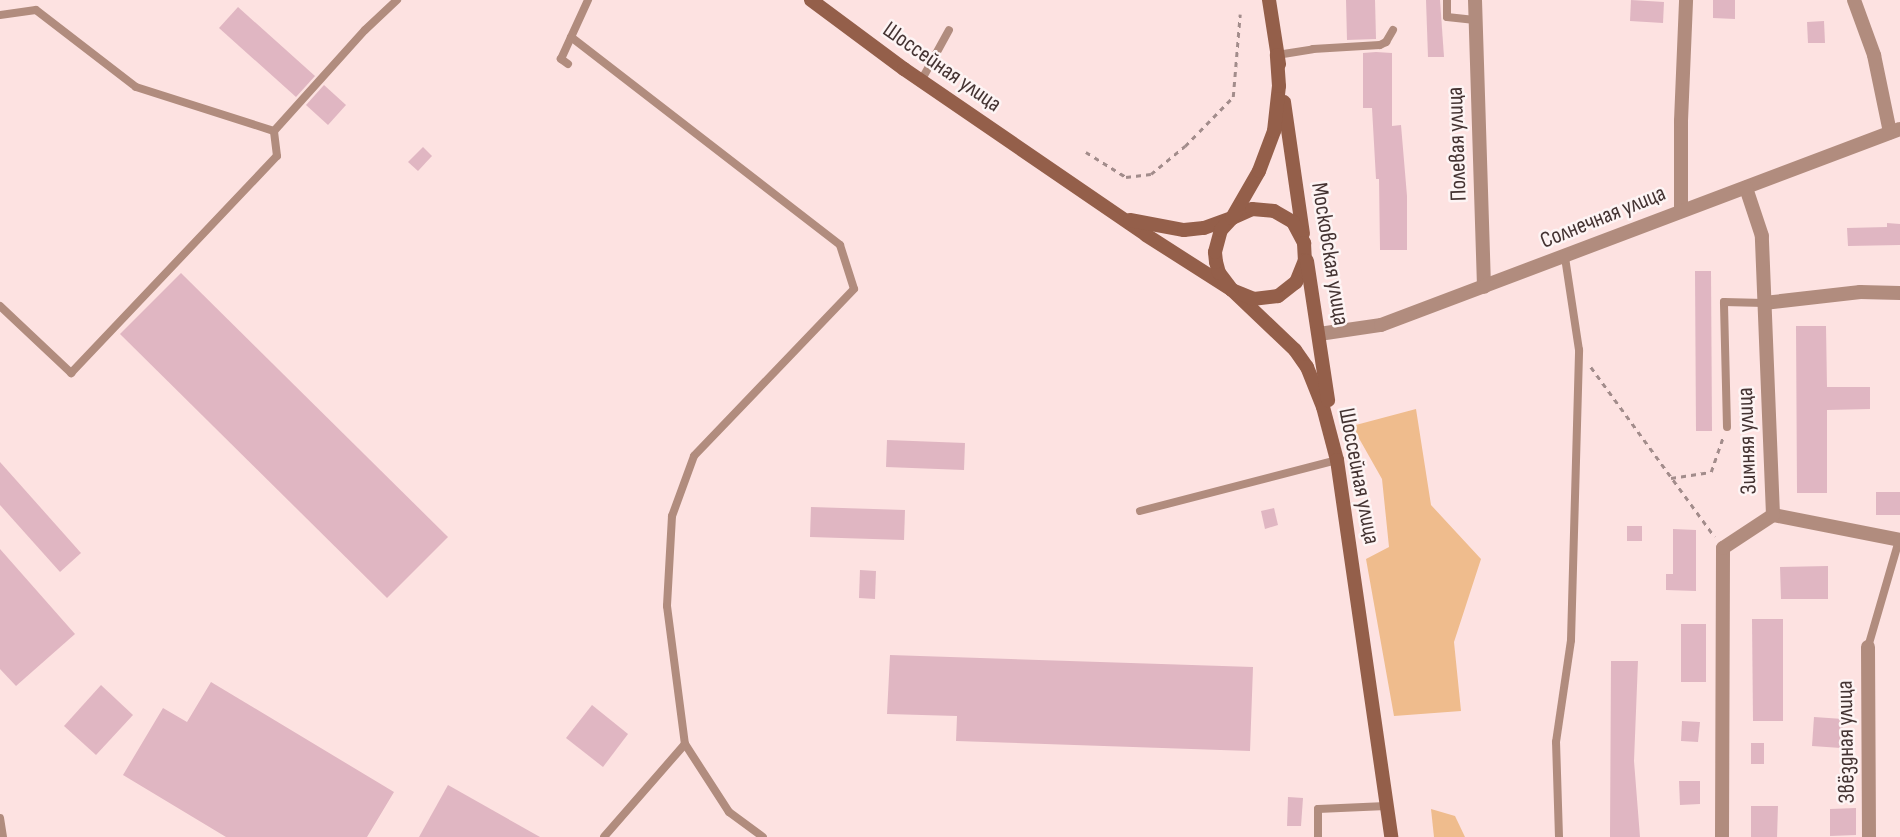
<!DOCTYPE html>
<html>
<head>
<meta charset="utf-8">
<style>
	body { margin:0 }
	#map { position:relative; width:1900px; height:837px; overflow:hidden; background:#fde2e1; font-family:"Sofia Sans Condensed",sans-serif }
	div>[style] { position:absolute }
	.green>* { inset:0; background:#efbc8d }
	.building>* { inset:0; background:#e0b6c2 }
	.path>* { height:2.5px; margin-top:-1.25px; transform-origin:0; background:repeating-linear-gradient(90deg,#a28c8b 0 5px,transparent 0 10px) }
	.service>* { height:8px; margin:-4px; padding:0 4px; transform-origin:4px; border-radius:4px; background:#b18c7e }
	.minor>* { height:14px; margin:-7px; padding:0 7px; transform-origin:7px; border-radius:7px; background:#b18c7e }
	.secondary>* { height:14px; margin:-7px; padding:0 7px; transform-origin:7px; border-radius:7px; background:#945f4a }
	span { translate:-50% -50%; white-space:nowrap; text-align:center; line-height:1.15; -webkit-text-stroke:5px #fdf4f4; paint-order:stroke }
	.street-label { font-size:23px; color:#443332 }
</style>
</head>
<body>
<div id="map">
	<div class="green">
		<div style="clip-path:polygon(1416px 409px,1431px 505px,1481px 559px,1454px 642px,1461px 711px,1394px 716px,1366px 559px,1389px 547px,1382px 479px,1352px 426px)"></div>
		<div style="clip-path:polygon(1431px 809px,1455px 816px,1465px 837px,1434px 837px)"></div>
	</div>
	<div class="building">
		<div style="clip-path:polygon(1346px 0,1375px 0,1376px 39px,1347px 40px)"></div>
		<div style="clip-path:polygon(1426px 0,1440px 0,1444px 57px,1428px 57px)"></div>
		<div style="clip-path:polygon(1631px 0,1664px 2px,1663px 23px,1630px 21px)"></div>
		<div style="clip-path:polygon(1713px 0,1735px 0,1735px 19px,1713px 18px)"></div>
		<div style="clip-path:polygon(238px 7px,315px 76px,296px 97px,219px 28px)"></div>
		<div style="clip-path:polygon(1824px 21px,1825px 43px,1808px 43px,1807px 22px)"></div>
		<div style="clip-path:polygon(1376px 52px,1392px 53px,1392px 126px,1401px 125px,1407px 196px,1407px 250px,1380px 250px,1379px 179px,1376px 179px,1372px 108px,1363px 108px,1363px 53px)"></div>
		<div style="clip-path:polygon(324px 85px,346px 105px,328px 125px,306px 105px)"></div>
		<div style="clip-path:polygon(423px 147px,432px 156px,418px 171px,408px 162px)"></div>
		<div style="clip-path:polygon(1887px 223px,1900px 224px,1900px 245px,1848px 246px,1847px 228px,1887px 227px)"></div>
		<div style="clip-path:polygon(1695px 271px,1711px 271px,1712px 431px,1696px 431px)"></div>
		<div style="clip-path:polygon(181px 273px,448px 537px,387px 598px,120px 334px)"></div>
		<div style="clip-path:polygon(1796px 326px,1826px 326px,1827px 387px,1870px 387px,1870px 409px,1827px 410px,1827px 493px,1797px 493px)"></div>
		<div style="clip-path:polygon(887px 440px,965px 443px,964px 470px,886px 467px)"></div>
		<div style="clip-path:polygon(0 462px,81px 553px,60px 572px,0 505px)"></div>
		<div style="clip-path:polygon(1876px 492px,1900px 492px,1900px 515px,1876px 515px)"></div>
		<div style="clip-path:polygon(811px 507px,905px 510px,904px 540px,810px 537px)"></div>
		<div style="clip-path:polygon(1274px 508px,1278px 525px,1265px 529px,1261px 511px)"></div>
		<div style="clip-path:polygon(1627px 526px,1642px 526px,1642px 541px,1627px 541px)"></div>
		<div style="clip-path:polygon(1673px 529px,1696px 530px,1696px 591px,1666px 590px,1666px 574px,1673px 574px)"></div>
		<div style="clip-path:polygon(0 549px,75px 634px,16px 686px,0 669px)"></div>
		<div style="clip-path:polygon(1828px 566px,1828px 599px,1781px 599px,1780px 567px)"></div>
		<div style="clip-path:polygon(860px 570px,876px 571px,875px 599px,859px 598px)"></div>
		<div style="clip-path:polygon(1752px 619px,1783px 619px,1783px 721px,1753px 721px)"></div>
		<div style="clip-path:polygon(1681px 624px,1706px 624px,1706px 682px,1681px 682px)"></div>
		<div style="clip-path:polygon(890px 655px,1253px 667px,1250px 751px,956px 741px,957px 716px,887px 714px)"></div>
		<div style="clip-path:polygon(1611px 661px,1638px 661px,1634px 761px,1640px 837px,1610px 837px)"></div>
		<div style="clip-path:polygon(211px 682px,394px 792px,367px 837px,226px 837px,123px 775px,163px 708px,187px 722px)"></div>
		<div style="clip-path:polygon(101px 685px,133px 715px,96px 755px,64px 726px)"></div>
		<div style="clip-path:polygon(592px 705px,628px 734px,603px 767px,566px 738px)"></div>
		<div style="clip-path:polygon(1814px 717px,1843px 719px,1841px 748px,1812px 746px)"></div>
		<div style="clip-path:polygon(1682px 721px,1700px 722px,1698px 742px,1681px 741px)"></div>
		<div style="clip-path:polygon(1751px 743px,1764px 743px,1764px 764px,1751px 764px)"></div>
		<div style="clip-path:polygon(1679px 781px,1700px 781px,1700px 804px,1680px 805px)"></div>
		<div style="clip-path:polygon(448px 785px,540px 837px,419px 837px)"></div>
		<div style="clip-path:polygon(1288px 797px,1303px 798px,1301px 826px,1287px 826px)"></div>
		<div style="clip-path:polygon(1751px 806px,1778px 806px,1777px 837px,1751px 837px)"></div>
		<div style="clip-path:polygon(1856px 808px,1856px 835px,1830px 836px,1830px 809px)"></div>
	</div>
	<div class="path">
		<div style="left:1086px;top:152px;width:47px;rotate:32deg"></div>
		<div style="left:1126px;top:177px;width:25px;rotate:-7deg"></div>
		<div style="left:1151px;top:174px;width:44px;rotate:-39.5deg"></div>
		<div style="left:1185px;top:146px;width:69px;rotate:-45.6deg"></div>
		<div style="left:1233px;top:97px;width:83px;rotate:-85.2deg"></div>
		<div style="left:1591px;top:367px;width:210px;rotate:53.9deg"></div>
		<div style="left:1671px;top:478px;width:40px;rotate:-8.5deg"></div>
		<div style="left:1711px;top:472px;width:36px;rotate:-71deg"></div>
	</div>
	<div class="service">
		<div style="left:1447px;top:0;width:17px;rotate:90deg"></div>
		<div style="left:1447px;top:17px;width:28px;rotate:6deg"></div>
		<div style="left:0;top:15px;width:36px;rotate:-8deg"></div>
		<div style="left:36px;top:10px;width:126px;rotate:37.6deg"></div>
		<div style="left:136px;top:87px;width:145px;rotate:17.7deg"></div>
		<div style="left:571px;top:37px;width:340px;rotate:37.7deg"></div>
		<div style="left:840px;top:245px;width:46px;rotate:72.3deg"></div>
		<div style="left:854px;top:289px;width:231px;rotate:133.8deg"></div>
		<div style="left:694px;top:456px;width:64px;rotate:110.1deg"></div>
		<div style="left:672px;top:516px;width:90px;rotate:93.2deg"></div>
		<div style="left:667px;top:606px;width:139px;rotate:82.6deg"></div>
		<div style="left:685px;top:744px;width:123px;rotate:131.1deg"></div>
		<div style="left:1277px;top:55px;width:36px;rotate:-9deg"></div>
		<div style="left:1313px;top:49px;width:67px;rotate:-3.4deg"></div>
		<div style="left:1380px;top:45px;width:7px;rotate:-27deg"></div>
		<div style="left:1386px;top:42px;width:14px;rotate:-60deg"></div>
		<div style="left:568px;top:64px;width:9px;rotate:-144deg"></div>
		<div style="left:561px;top:59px;width:65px;rotate:-65.4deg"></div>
		<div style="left:921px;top:81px;width:58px;rotate:-61.2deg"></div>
		<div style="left:0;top:306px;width:98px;rotate:43.3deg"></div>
		<div style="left:71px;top:373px;width:299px;rotate:-46.5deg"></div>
		<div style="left:277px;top:156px;width:25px;rotate:-97deg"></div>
		<div style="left:274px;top:131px;width:136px;rotate:-48deg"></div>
		<div style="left:365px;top:30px;width:44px;rotate:-43.2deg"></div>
		<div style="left:1727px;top:427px;width:125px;rotate:-91.4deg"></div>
		<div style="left:1724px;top:302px;width:40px;rotate:1.4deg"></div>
		<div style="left:1140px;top:511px;width:203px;rotate:-14.5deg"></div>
		<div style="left:1868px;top:647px;width:111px;rotate:-73.8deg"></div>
		<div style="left:685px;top:744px;width:81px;rotate:57.1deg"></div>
		<div style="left:729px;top:812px;width:42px;rotate:36.3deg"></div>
		<div style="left:0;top:818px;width:19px;rotate:81deg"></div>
		<div style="left:1318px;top:837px;width:28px;rotate:-90deg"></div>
		<div style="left:1318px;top:809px;width:68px;rotate:-2.5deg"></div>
		<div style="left:1559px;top:837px;width:95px;rotate:-91.8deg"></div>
		<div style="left:1556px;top:742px;width:103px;rotate:-81.6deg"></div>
		<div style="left:1571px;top:640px;width:290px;rotate:-88.4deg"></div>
		<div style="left:1579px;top:350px;width:94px;rotate:-98.6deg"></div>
	</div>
	<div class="minor">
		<div style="left:1475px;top:0;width:287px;rotate:88.2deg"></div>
		<div style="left:1854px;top:0;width:59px;rotate:70deg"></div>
		<div style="left:1874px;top:55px;width:79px;rotate:78.3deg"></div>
		<div style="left:1681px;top:210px;width:89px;rotate:-90deg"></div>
		<div style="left:1681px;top:121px;width:121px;rotate:-87.6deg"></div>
		<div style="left:1764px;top:303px;width:97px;rotate:-6.5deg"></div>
		<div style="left:1860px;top:292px;width:40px;rotate:1.4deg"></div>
		<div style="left:1319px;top:334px;width:63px;rotate:-8.3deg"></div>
		<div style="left:1381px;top:325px;width:555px;rotate:-20.69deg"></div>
		<div style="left:1773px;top:515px;width:129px;rotate:11.1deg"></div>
		<div style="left:1868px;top:647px;width:190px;rotate:89.7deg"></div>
		<div style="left:1722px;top:837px;width:289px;rotate:-89.8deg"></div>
		<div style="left:1723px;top:548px;width:60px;rotate:-33.4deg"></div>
		<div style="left:1773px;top:515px;width:279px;rotate:-92.3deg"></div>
		<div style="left:1762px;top:236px;width:51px;rotate:-108.4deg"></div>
	</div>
	<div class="secondary">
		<div style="left:811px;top:0;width:116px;rotate:36.6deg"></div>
		<div style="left:904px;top:69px;width:293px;rotate:34.4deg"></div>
		<div style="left:1146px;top:235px;width:102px;rotate:32.6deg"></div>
		<div style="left:1232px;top:290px;width:87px;rotate:43.6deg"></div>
		<div style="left:1295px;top:350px;width:21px;rotate:55deg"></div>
		<div style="left:1307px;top:367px;width:43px;rotate:68.2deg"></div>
		<div style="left:1323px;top:407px;width:55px;rotate:75.2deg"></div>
		<div style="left:1337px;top:460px;width:381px;rotate:81.8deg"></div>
		<div style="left:1269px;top:0;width:65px;rotate:81.1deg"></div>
		<div style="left:1284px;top:102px;width:133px;rotate:81.8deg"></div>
		<div style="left:1130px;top:220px;width:55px;rotate:10.5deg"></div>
		<div style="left:1184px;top:230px;width:20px;rotate:-6deg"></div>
		<div style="left:1204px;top:228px;width:30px;rotate:-20deg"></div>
		<div style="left:1232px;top:218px;width:22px;rotate:-24deg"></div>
		<div style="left:1252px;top:209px;width:22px;rotate:5deg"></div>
		<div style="left:1274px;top:211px;width:22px;rotate:30deg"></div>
		<div style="left:1293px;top:222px;width:24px;rotate:62deg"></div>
		<div style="left:1304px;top:243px;width:17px;rotate:87deg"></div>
		<div style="left:1305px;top:260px;width:24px;rotate:112deg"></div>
		<div style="left:1296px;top:282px;width:23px;rotate:142deg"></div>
		<div style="left:1278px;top:296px;width:24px;rotate:173deg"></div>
		<div style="left:1254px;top:299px;width:24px;rotate:-158deg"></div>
		<div style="left:1232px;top:290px;width:21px;rotate:-127deg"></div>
		<div style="left:1219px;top:273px;width:11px;rotate:-105deg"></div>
		<div style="left:1216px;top:262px;width:10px;rotate:-96deg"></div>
		<div style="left:1215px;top:252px;width:23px;rotate:-75deg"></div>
		<div style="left:1221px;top:230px;width:16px;rotate:-47deg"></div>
		<div style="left:1232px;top:218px;width:54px;rotate:-60.1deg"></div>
		<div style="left:1259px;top:171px;width:43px;rotate:-69.4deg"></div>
		<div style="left:1274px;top:131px;width:45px;rotate:-83.7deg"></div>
		<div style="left:1279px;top:86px;width:31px;rotate:-94deg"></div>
		<div style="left:1307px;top:261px;width:141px;rotate:81.4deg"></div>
	</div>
	<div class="street-label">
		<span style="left:942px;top:67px;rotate:35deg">Шоссейная улица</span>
		<span style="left:1457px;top:144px;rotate:-92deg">Полевая улица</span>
		<span style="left:1603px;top:217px;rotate:-22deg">Солнечная улица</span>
		<span style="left:1330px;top:254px;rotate:81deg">Московская улица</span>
		<span style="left:1747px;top:441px;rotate:-92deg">Зимняя улица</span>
		<span style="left:1359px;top:476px;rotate:79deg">Шоссейная улица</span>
		<span style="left:1846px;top:742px;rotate:-91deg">Звёздная улица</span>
	</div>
</div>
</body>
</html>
